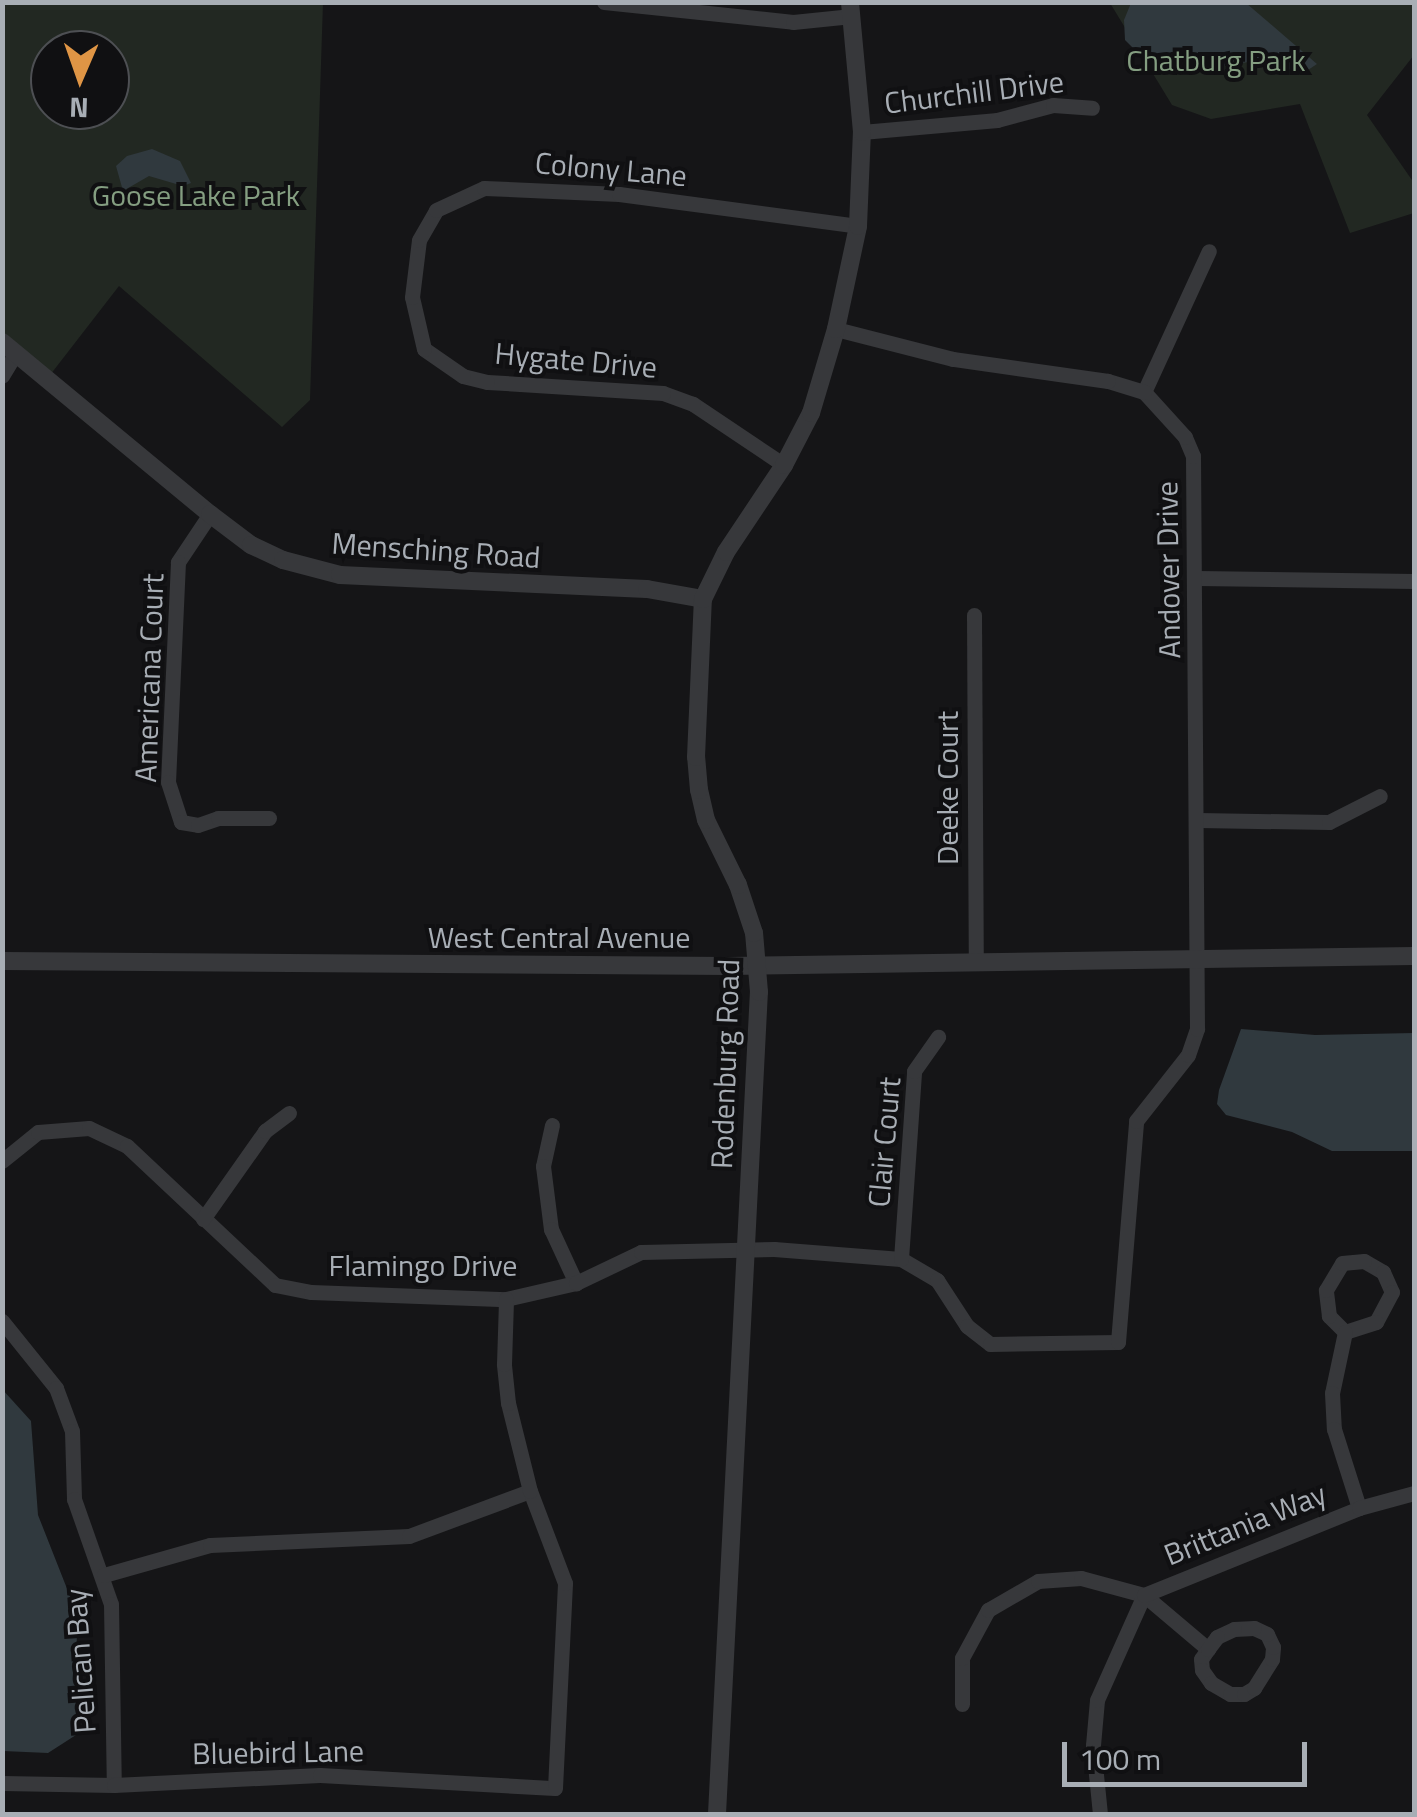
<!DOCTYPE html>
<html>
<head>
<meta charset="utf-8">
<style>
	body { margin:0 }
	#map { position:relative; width:1417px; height:1817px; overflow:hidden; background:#151517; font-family:"Titillium Web",sans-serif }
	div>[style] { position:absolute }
	.green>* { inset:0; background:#222822 }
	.water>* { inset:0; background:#30393e }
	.minor>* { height:15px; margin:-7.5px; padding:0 7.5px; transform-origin:7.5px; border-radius:7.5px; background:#37383b }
	.tertiary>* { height:18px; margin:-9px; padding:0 9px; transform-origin:9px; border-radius:9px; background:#37383b }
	span { translate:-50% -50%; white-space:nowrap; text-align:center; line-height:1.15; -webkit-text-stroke:8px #101012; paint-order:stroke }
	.park-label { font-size:30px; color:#849e81 }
	.street-label { font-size:30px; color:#a8aeb5 }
	.frame { position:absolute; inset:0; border:5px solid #a8aeb5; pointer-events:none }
	.north { position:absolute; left:30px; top:30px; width:100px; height:100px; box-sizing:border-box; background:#101012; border:2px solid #4d4f53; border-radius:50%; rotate:182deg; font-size:28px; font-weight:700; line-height:40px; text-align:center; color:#a8aeb5 }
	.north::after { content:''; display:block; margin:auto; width:35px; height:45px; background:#df9545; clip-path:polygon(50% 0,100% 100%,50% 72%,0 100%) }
	.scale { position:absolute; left:1062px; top:1742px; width:245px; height:45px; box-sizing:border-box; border:5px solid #a8aeb5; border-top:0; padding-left:12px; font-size:30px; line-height:35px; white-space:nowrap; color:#a8aeb5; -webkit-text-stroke:8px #101012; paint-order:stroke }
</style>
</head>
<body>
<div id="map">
	<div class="green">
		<div style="clip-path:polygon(evenodd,2px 3px,323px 3px,310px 400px,282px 427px,119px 286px,47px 379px,3px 342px,2px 3px,50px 50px,110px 50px,110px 110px,50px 110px,50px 50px)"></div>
		<div style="clip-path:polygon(1110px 3px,1414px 3px,1414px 55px,1367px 115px,1414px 183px,1414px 213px,1350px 233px,1300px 104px,1211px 119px,1172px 105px)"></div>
	</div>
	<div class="water">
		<div style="clip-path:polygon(1131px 3px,1246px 3px,1317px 64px,1305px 72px,1249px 62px,1182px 71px,1152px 67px,1125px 40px,1124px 20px)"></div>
		<div style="clip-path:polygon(152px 149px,180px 161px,191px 183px,183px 186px,149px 176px,123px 191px,116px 166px,127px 156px)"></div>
		<div style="clip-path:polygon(1241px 1029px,1315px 1035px,1414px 1033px,1414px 1151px,1332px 1151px,1292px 1132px,1226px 1115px,1217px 1104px,1219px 1090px)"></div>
		<div style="clip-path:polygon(2px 1389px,31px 1421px,38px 1515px,77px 1614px,76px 1735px,48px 1753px,3px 1751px)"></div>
	</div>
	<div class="minor">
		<div style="left:604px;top:2px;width:190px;rotate:6deg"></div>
		<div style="left:793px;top:22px;width:59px;rotate:-5.8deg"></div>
		<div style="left:862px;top:132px;width:136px;rotate:-5.1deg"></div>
		<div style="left:997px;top:120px;width:58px;rotate:-15deg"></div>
		<div style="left:1053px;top:105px;width:39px;rotate:4deg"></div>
		<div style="left:2px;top:376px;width:27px;rotate:-59deg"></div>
		<div style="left:1144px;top:392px;width:155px;rotate:-65.3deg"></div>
		<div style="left:784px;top:465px;width:110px;rotate:-146.2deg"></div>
		<div style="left:693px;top:404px;width:32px;rotate:-160deg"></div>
		<div style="left:663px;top:393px;width:176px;rotate:-176.4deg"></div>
		<div style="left:487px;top:382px;width:25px;rotate:-166deg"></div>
		<div style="left:463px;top:376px;width:47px;rotate:-145.3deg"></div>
		<div style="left:424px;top:349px;width:53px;rotate:-103deg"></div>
		<div style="left:412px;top:297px;width:57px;rotate:-83deg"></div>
		<div style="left:419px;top:240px;width:34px;rotate:-60deg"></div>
		<div style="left:436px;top:210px;width:53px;rotate:-24.6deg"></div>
		<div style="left:484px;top:188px;width:135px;rotate:2.5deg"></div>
		<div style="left:619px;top:194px;width:241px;rotate:7.6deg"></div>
		<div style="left:210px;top:514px;width:58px;rotate:123.7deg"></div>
		<div style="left:178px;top:562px;width:220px;rotate:92.6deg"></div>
		<div style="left:168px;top:782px;width:42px;rotate:72deg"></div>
		<div style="left:181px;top:822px;width:17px;rotate:10deg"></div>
		<div style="left:198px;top:825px;width:21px;rotate:-19deg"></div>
		<div style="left:218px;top:818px;width:51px"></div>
		<div style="left:1197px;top:578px;width:217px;rotate:0.8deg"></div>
		<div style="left:974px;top:615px;width:347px;rotate:89.7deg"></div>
		<div style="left:1198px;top:820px;width:131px;rotate:0.9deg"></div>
		<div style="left:1329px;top:822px;width:57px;rotate:-27deg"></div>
		<div style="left:552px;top:1125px;width:42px;rotate:102.4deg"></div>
		<div style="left:543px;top:1166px;width:64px;rotate:82.8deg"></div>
		<div style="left:551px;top:1229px;width:60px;rotate:65.2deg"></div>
		<div style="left:2px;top:1161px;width:46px;rotate:-38.9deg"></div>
		<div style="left:38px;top:1132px;width:51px;rotate:-4.5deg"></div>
		<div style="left:89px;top:1128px;width:42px;rotate:25.3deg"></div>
		<div style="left:127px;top:1146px;width:203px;rotate:43.2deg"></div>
		<div style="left:275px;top:1285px;width:37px;rotate:11deg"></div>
		<div style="left:311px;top:1292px;width:195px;rotate:2.1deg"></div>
		<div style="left:506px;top:1299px;width:72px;rotate:-12.9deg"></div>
		<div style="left:576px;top:1283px;width:72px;rotate:-25.5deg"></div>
		<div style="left:641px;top:1252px;width:133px;rotate:-1.3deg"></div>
		<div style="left:774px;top:1249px;width:127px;rotate:4.5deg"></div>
		<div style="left:901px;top:1259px;width:42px;rotate:30.3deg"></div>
		<div style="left:937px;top:1280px;width:55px;rotate:56.9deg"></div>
		<div style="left:967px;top:1326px;width:29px;rotate:38deg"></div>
		<div style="left:990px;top:1344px;width:128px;rotate:-0.9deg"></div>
		<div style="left:1118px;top:1342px;width:222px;rotate:-85.3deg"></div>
		<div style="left:1136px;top:1121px;width:84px;rotate:-51.8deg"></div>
		<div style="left:1188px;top:1055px;width:28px;rotate:-71deg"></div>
		<div style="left:1197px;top:1029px;width:573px;rotate:-90.4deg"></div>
		<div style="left:1193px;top:456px;width:21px;rotate:-113deg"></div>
		<div style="left:1185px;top:437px;width:61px;rotate:-132.3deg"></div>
		<div style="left:1144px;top:392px;width:38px;rotate:-163deg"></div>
		<div style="left:1108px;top:381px;width:157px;rotate:-171.9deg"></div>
		<div style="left:953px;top:359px;width:121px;rotate:-165.6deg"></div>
		<div style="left:203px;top:1219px;width:108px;rotate:-54.8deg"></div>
		<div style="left:265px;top:1131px;width:30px;rotate:-37deg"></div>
		<div style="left:901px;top:1259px;width:188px;rotate:-86deg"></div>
		<div style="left:914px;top:1071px;width:42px;rotate:-54.8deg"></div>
		<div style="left:1364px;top:1261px;width:22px;rotate:30deg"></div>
		<div style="left:1383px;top:1272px;width:22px;rotate:66deg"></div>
		<div style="left:1392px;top:1292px;width:34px;rotate:118deg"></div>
		<div style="left:1376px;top:1322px;width:33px;rotate:162deg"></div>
		<div style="left:1345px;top:1332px;width:23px;rotate:-135deg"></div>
		<div style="left:1329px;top:1316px;width:26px;rotate:-97deg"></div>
		<div style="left:1326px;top:1290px;width:31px;rotate:-59deg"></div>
		<div style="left:1342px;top:1263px;width:22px;rotate:-5deg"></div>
		<div style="left:2px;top:1321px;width:86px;rotate:51.1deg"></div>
		<div style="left:56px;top:1388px;width:46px;rotate:69.6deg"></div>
		<div style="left:72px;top:1431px;width:68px;rotate:88.3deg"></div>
		<div style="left:74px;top:1499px;width:111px;rotate:70.6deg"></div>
		<div style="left:111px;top:1604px;width:181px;rotate:89.1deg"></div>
		<div style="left:1345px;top:1332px;width:62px;rotate:102deg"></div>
		<div style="left:1332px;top:1393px;width:36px;rotate:87deg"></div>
		<div style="left:1334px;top:1429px;width:83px;rotate:72.4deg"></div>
		<div style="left:104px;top:1575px;width:110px;rotate:-15.8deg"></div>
		<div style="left:210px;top:1545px;width:199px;rotate:-2.6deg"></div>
		<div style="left:409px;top:1536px;width:129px;rotate:-20.4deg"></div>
		<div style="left:962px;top:1704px;width:46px;rotate:-90deg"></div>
		<div style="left:962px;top:1658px;width:55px;rotate:-61.6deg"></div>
		<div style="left:988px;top:1610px;width:58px;rotate:-30.1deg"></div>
		<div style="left:1038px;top:1581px;width:43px;rotate:-4deg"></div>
		<div style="left:1081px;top:1578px;width:65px;rotate:15.1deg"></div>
		<div style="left:1144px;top:1595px;width:84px;rotate:40.2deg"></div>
		<div style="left:1208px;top:1649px;width:12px;rotate:125deg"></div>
		<div style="left:1201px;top:1659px;width:11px;rotate:85deg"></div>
		<div style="left:1202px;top:1670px;width:16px;rotate:55deg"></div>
		<div style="left:1211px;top:1683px;width:22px;rotate:30deg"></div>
		<div style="left:1230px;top:1694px;width:14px"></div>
		<div style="left:1244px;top:1694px;width:12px;rotate:-31deg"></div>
		<div style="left:1254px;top:1688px;width:34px;rotate:-58deg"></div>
		<div style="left:1272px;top:1659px;width:12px;rotate:-85deg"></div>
		<div style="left:1273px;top:1647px;width:14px;rotate:-115deg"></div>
		<div style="left:1267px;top:1634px;width:14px;rotate:-155deg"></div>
		<div style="left:1254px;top:1628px;width:20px;rotate:177deg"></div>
		<div style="left:1234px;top:1629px;width:19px;rotate:155deg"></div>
		<div style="left:1217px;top:1637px;width:15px;rotate:127deg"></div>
		<div style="left:2px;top:1783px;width:112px;rotate:1deg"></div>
		<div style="left:114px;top:1785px;width:206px;rotate:-2.8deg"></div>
		<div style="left:320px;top:1775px;width:235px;rotate:3.2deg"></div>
		<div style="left:555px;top:1788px;width:205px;rotate:-87.2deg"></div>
		<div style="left:565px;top:1583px;width:98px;rotate:-110.8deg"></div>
		<div style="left:530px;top:1491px;width:91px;rotate:-104deg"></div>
		<div style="left:508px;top:1403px;width:39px;rotate:-96deg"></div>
		<div style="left:504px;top:1364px;width:65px;rotate:-88.2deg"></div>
		<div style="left:1100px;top:1814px;width:69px;rotate:-95.8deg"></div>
		<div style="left:1093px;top:1745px;width:45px;rotate:-84.9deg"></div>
		<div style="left:1097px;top:1700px;width:115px;rotate:-65.9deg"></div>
		<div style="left:1144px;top:1595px;width:232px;rotate:-22deg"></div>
		<div style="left:1359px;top:1508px;width:57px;rotate:-15.3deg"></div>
	</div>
	<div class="tertiary">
		<div style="left:2px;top:342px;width:270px;rotate:39.6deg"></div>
		<div style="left:210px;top:514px;width:51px;rotate:37.1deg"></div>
		<div style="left:251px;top:545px;width:35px;rotate:25deg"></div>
		<div style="left:283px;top:560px;width:59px;rotate:14.7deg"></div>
		<div style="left:340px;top:575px;width:307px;rotate:2.6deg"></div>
		<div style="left:647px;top:589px;width:57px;rotate:10.1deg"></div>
		<div style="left:2px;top:961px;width:727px;rotate:0.39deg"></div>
		<div style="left:729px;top:966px;width:685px;rotate:-0.84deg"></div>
		<div style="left:717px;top:1814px;width:823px;rotate:-87.08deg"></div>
		<div style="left:759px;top:992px;width:59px;rotate:-94.8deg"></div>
		<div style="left:754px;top:933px;width:51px;rotate:-108.4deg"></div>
		<div style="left:738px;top:885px;width:72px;rotate:-116.2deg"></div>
		<div style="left:706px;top:820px;width:31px;rotate:-103deg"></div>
		<div style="left:699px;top:790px;width:33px;rotate:-95deg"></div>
		<div style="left:696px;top:757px;width:158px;rotate:-87.5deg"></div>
		<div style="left:703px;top:599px;width:52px;rotate:-63.9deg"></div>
		<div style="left:726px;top:552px;width:105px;rotate:-56.3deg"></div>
		<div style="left:784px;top:465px;width:59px;rotate:-62.6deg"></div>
		<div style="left:811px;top:413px;width:88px;rotate:-73.4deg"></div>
		<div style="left:836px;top:329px;width:105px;rotate:-77.9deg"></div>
		<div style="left:858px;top:226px;width:94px;rotate:-87.6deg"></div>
		<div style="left:862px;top:132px;width:131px;rotate:-95.3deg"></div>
	</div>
	<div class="park-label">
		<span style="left:1216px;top:60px">Chatburg Park</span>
		<span style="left:196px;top:195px">Goose Lake Park</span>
	</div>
	<div class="street-label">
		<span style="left:974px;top:92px;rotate:-7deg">Churchill Drive</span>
		<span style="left:611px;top:169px;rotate:5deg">Colony Lane</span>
		<span style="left:576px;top:360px;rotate:5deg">Hygate Drive</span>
		<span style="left:436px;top:550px;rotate:4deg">Mensching Road</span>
		<span style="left:1168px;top:570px;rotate:-91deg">Andover Drive</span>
		<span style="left:149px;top:678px;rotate:-88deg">Americana Court</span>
		<span style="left:947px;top:788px;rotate:-90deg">Deeke Court</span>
		<span style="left:559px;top:937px">West Central Avenue</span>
		<span style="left:725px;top:1064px;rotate:-88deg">Rodenburg Road</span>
		<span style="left:884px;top:1142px;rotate:-85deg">Clair Court</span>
		<span style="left:423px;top:1265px">Flamingo Drive</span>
		<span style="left:1245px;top:1524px;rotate:-22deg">Brittania Way</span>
		<span style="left:80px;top:1661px;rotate:-94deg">Pelican Bay</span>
		<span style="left:278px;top:1752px;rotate:-1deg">Bluebird Lane</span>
	</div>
	<div class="frame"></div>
	<div class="north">N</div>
	<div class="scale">100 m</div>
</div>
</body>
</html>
